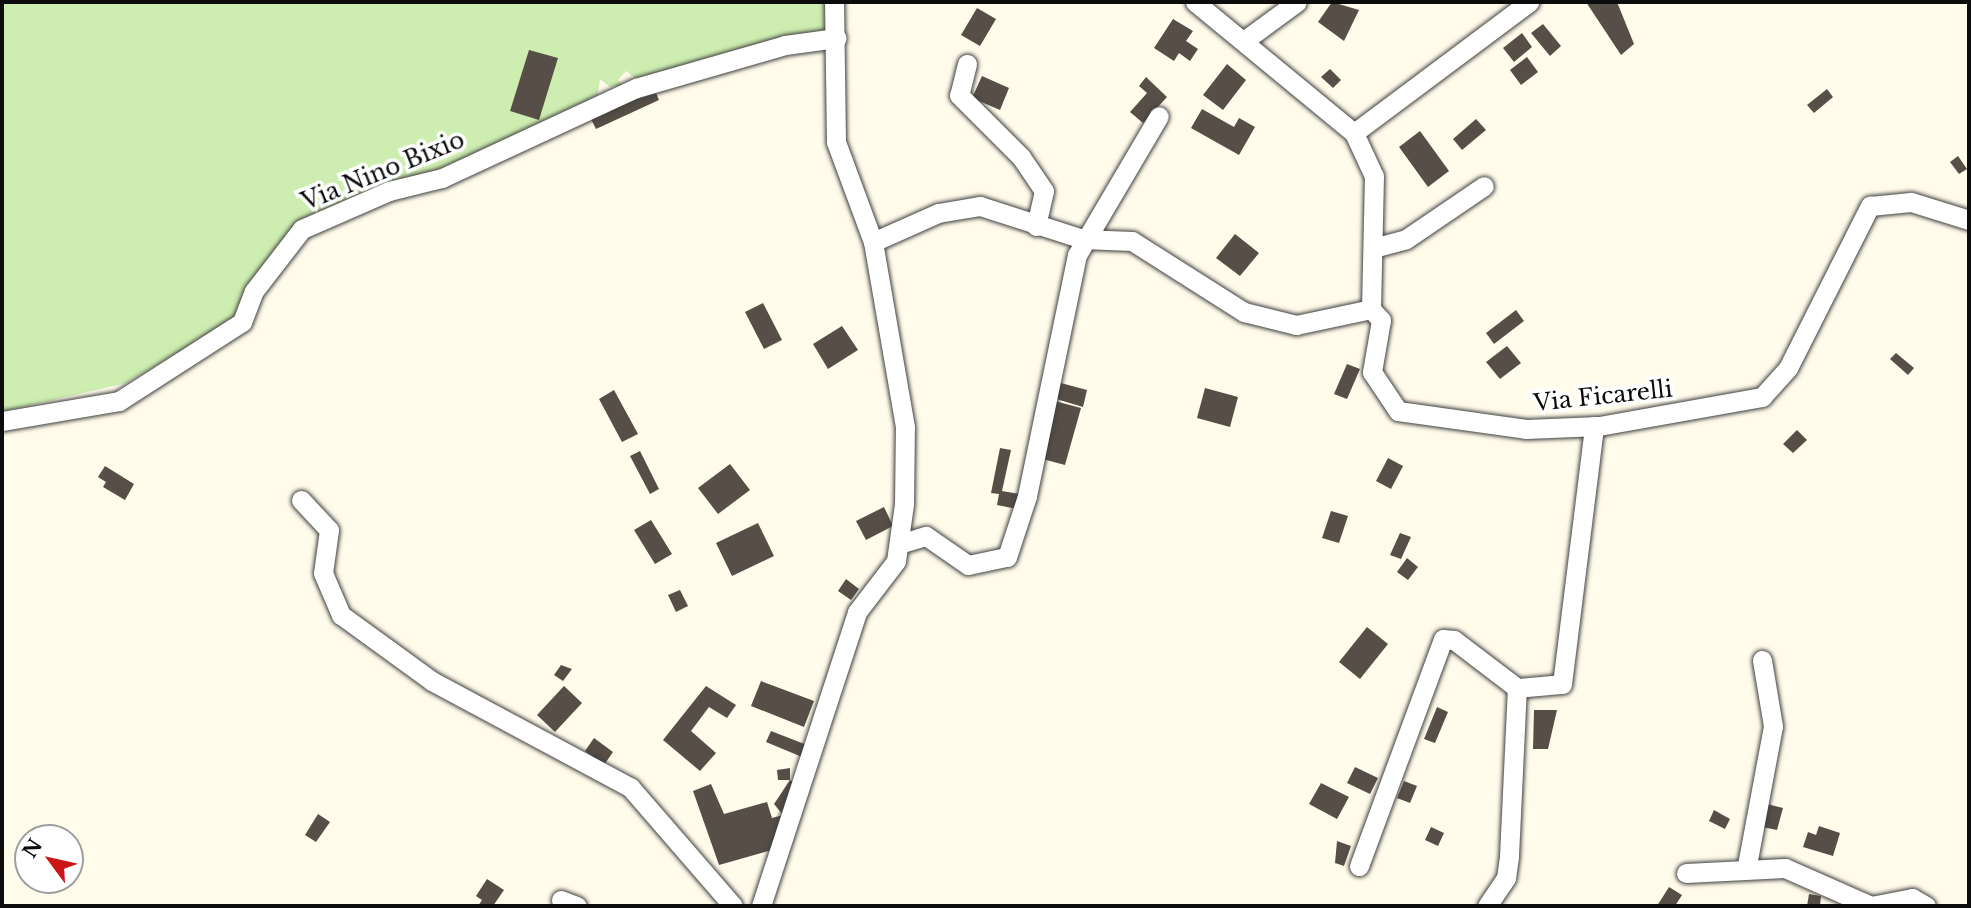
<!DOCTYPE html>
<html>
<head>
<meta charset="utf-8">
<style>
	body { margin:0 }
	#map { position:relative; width:1971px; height:908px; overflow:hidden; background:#fffceb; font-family:"Libre Baskerville",serif }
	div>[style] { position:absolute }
	.green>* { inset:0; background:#ceeeb1 }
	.building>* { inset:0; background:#564e47 }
	.roads { filter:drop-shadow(0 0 2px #3f3f3f) drop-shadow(0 0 2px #3f3f3f) }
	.minor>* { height:19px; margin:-9.5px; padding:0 9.5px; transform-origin:9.5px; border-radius:9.5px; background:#fff }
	span { translate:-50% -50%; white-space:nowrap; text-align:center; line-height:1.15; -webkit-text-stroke:7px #fff; paint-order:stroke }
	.street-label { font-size:23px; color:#0c0c0c }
	.frame { position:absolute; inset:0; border:4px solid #0c0c0c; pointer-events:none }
	.north { position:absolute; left:14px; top:824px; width:70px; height:70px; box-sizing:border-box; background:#fff; border:2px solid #9e9e9e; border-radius:50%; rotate:303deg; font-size:19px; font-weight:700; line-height:28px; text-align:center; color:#0c0c0c }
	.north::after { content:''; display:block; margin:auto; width:24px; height:32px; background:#cb1516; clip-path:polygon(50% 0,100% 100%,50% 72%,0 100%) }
</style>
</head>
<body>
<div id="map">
	<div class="green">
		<div style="clip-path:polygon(2px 2px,826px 2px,828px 28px,640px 82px,626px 71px,618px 80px,623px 85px,610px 87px,600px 79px,597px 100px,442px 173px,299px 224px,237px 318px,126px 383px,2px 412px)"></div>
	</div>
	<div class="building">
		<div style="clip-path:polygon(1332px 2px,1359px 10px,1344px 41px,1318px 22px)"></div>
		<div style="clip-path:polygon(1586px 2px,1617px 2px,1634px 44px,1621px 55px)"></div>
		<div style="clip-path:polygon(977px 8px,996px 19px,980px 46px,961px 35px)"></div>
		<div style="clip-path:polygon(1173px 19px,1193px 31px,1186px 41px,1198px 49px,1190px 61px,1179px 53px,1174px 61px,1154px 48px)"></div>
		<div style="clip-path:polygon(1543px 24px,1561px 46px,1550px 56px,1531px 33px)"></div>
		<div style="clip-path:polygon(1522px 33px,1532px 47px,1514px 62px,1503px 48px)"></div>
		<div style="clip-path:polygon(529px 50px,558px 58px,539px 120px,510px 111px)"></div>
		<div style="clip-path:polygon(1527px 57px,1538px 72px,1521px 85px,1510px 70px)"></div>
		<div style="clip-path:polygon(1227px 64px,1246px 80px,1223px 110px,1203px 95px)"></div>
		<div style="clip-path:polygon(1330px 69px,1341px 80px,1333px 88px,1321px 77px)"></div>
		<div style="clip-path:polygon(982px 76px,1009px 88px,1000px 110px,972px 98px)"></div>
		<div style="clip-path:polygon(1146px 77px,1167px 97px,1143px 123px,1130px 112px,1147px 93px,1139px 86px)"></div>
		<div style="clip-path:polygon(1827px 89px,1833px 97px,1814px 113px,1807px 105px)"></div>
		<div style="clip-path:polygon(656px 93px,659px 100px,596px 129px,589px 115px)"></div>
		<div style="clip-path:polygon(1202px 109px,1234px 127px,1239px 118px,1255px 127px,1239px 155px,1191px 128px)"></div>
		<div style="clip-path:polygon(1476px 119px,1486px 130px,1462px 150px,1453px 139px)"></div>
		<div style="clip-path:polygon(1420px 131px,1449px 171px,1428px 187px,1399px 147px)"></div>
		<div style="clip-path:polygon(1958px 156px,1967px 169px,1959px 174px,1950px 162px)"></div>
		<div style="clip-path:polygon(1235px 234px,1259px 253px,1240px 276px,1216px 258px)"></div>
		<div style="clip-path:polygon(763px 303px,782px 340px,764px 349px,745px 312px)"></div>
		<div style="clip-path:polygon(1516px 310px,1524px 321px,1494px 344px,1486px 333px)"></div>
		<div style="clip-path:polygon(842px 326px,858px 350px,828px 369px,813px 344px)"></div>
		<div style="clip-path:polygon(1507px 346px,1521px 363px,1500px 379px,1486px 362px)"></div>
		<div style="clip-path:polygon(1896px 353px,1914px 368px,1908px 375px,1890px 359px)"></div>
		<div style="clip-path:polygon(1347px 364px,1360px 369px,1347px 399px,1334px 394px)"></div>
		<div style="clip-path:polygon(1057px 382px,1087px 390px,1083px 407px,1053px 398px)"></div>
		<div style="clip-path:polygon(1205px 388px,1238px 397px,1230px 427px,1197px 418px)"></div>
		<div style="clip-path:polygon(614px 390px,638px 434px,622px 442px,599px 399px)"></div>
		<div style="clip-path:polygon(1051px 400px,1081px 408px,1065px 465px,1035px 457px)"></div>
		<div style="clip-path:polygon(1797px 430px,1807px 440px,1793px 453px,1783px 444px)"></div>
		<div style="clip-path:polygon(1000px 448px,1011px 450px,1002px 491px,1020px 494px,1017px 509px,997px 505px,999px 494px,991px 493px)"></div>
		<div style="clip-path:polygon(640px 451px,659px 489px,650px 494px,630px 456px)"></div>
		<div style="clip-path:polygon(1388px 458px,1403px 466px,1391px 489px,1376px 481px)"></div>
		<div style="clip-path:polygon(730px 464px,750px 490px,718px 514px,698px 488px)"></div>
		<div style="clip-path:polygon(105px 466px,134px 484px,125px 500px,103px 487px,106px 482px,98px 477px)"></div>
		<div style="clip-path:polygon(884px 507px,893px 526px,866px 540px,856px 521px)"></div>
		<div style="clip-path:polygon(1331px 511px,1348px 516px,1339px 543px,1322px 538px)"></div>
		<div style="clip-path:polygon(651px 520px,672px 554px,655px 564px,634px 530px)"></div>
		<div style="clip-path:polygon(758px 523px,774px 556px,732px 576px,716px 543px)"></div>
		<div style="clip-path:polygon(1400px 533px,1411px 537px,1401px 559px,1390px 555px)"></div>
		<div style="clip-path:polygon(1407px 558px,1418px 567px,1408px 580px,1397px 572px)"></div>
		<div style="clip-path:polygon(846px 579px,859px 589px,851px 600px,838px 591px)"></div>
		<div style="clip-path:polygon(680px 590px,688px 606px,676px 612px,668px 595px)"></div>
		<div style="clip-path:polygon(1367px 627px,1388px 644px,1360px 679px,1339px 662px)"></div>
		<div style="clip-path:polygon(561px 665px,572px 669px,563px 681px,554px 675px)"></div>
		<div style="clip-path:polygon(761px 681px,814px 701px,804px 727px,751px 706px)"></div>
		<div style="clip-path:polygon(564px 686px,582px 703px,555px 732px,537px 715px)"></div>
		<div style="clip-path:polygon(706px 686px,736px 705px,727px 718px,709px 707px,691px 731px,716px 753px,700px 771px,663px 740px)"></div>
		<div style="clip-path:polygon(1437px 707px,1448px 712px,1435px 743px,1424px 739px)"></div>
		<div style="clip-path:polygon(1534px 710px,1557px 710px,1548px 749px,1533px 749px)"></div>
		<div style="clip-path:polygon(771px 731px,807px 745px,802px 757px,766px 742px)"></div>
		<div style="clip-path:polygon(594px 738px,613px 752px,604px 765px,585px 751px)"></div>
		<div style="clip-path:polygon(1355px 767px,1378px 778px,1370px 794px,1347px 783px)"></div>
		<div style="clip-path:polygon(790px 768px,790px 780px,799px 786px,783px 815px,774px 804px,790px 780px,778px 780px,777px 770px)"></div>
		<div style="clip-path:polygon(1404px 781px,1417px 786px,1410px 803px,1397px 798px)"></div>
		<div style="clip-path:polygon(1321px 783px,1349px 797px,1337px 819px,1309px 804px)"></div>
		<div style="clip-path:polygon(711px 784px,724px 814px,767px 802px,772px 818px,783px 815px,779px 848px,719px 865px,693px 791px)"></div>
		<div style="clip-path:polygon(1763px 803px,1783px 808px,1777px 830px,1758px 826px)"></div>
		<div style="clip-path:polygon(1714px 810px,1730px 819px,1725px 829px,1709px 821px)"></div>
		<div style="clip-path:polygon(318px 814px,330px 822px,316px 842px,305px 835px)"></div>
		<div style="clip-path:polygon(1819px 826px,1840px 833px,1833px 856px,1803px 847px,1808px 832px,1816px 835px)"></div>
		<div style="clip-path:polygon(1431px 827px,1444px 833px,1438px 846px,1425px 840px)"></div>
		<div style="clip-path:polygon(1337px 841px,1351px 846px,1344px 866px,1335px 863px)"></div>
		<div style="clip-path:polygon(487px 879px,504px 890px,493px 906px,478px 906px,482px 900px,476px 896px)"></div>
		<div style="clip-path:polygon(1669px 887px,1682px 895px,1675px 906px,1657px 906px)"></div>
		<div style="clip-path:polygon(1809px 894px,1821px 896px,1820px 906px,1807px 906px)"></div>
	</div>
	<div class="roads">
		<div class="minor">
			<div style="left:1195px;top:2px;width:206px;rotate:39.5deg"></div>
			<div style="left:1354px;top:133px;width:47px;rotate:65.1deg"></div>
			<div style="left:1374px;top:176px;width:133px;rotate:91.3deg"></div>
			<div style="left:1245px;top:40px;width:64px;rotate:-36.2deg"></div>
			<div style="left:967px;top:64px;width:32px;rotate:104deg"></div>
			<div style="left:959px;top:95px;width:88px;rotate:45deg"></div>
			<div style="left:1021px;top:157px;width:41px;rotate:55.9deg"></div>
			<div style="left:1044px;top:191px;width:36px;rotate:103deg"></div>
			<div style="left:1354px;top:133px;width:219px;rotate:-36.8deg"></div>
			<div style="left:873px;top:242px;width:71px;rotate:-24deg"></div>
			<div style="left:938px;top:213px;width:43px;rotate:-9.5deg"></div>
			<div style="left:980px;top:206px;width:108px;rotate:17.8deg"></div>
			<div style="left:1083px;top:239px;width:49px;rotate:2.3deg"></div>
			<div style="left:1132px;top:241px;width:133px;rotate:32.4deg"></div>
			<div style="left:1244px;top:312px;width:54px;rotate:14deg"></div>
			<div style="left:1296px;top:325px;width:77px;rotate:-12deg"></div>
			<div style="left:1371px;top:309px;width:15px;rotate:48deg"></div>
			<div style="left:1381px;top:320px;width:53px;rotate:99.8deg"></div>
			<div style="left:1372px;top:372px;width:47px;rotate:56.3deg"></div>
			<div style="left:1398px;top:411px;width:129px;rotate:8deg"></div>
			<div style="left:1526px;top:429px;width:73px;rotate:-2.4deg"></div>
			<div style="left:1599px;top:426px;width:166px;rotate:-10.1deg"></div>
			<div style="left:1762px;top:397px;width:39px;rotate:-48deg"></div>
			<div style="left:1788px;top:368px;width:182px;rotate:-63.2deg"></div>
			<div style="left:1870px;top:206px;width:41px;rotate:-5.6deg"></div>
			<div style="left:1911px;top:202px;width:61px;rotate:17.2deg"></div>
			<div style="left:1373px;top:248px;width:34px;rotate:-15deg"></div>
			<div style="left:1406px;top:239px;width:94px;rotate:-34.2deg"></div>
			<div style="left:2px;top:421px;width:119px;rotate:-9.7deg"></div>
			<div style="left:119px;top:401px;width:146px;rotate:-32.7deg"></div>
			<div style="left:242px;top:322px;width:33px;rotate:-69deg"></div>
			<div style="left:254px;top:291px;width:78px;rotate:-52.3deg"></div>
			<div style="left:302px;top:229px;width:95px;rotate:-23.6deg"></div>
			<div style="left:389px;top:191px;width:55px;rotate:-13.8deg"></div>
			<div style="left:442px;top:178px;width:214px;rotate:-24.9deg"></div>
			<div style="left:636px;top:88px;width:155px;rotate:-16.1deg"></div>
			<div style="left:785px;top:45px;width:52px;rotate:-7.7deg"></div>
			<div style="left:301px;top:500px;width:41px;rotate:47deg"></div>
			<div style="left:329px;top:530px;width:43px;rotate:97.9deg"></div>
			<div style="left:323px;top:573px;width:46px;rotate:66.8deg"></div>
			<div style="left:341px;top:615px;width:112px;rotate:36deg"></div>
			<div style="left:432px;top:681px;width:225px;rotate:28.2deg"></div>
			<div style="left:630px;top:787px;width:157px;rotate:49.1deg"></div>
			<div style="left:899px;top:544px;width:28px;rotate:-17deg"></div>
			<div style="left:926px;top:536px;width:51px;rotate:34.6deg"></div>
			<div style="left:968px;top:565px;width:40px;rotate:-12deg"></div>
			<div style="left:1007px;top:557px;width:64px;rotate:-71.8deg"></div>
			<div style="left:1027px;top:496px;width:246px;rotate:-78.3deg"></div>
			<div style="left:1077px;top:255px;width:161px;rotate:-59.5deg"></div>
			<div style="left:1747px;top:865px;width:141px;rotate:-79.4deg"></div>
			<div style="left:1773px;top:726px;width:67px;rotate:-99.5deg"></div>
			<div style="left:1359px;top:866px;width:242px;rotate:-69.7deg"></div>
			<div style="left:1443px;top:639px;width:11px;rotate:5deg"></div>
			<div style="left:1454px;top:640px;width:79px;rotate:37.3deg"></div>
			<div style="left:1686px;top:873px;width:99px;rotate:-2.9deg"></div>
			<div style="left:1785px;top:868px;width:94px;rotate:23.8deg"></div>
			<div style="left:1871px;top:906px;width:42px;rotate:-11deg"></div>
			<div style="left:1912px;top:898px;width:16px;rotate:30deg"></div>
			<div style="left:561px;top:900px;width:17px;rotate:21deg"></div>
			<div style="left:761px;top:906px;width:309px;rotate:-71.9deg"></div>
			<div style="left:857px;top:612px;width:64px;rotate:-52.6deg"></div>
			<div style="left:896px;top:561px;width:58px;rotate:-82deg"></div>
			<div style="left:904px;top:504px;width:77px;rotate:-89.3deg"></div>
			<div style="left:905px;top:427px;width:188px;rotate:-99.8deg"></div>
			<div style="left:873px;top:242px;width:107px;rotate:-110.3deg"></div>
			<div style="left:836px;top:142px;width:140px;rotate:-90.8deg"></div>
			<div style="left:1487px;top:906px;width:34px;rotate:-56deg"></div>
			<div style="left:1506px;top:878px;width:22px;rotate:-82deg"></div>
			<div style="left:1509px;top:856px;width:168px;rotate:-87.3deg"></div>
			<div style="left:1517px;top:688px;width:45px;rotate:-5.1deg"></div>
			<div style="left:1562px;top:684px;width:260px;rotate:-82.9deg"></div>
		</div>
	</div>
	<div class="street-label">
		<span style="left:383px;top:171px;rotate:-22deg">Via Nino Bixio</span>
		<span style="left:1603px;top:396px;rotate:-6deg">Via Ficarelli</span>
	</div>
	<div class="frame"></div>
	<div class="north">N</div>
</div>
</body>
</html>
